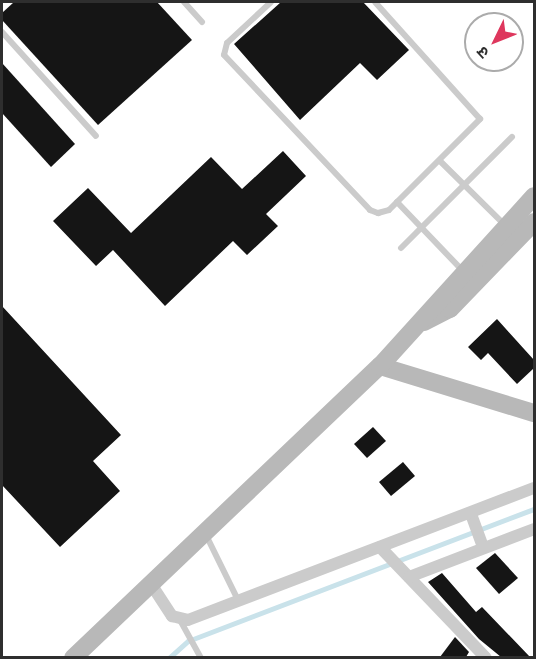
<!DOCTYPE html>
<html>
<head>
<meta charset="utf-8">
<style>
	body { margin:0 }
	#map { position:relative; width:536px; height:659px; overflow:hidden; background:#fff; font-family:"Archivo Narrow","Noto Sans Devanagari",sans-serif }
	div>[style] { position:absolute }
	.stream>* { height:4.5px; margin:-2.25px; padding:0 2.25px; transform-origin:2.25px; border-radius:2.25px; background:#c9e2ea }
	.building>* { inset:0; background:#151515 }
	.lane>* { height:6px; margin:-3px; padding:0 3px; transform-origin:3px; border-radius:3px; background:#cbcbcb }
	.street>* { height:12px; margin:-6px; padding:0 6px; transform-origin:6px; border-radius:6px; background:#cbcbcb }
	.secondary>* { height:18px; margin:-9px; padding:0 9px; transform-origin:9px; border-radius:9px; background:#b8b8b8 }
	span { translate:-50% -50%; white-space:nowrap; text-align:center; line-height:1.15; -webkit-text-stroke:6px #fff; paint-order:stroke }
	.frame { position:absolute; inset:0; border:3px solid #2e2e2e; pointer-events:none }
	.north { position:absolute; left:464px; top:12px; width:60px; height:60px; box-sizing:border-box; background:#fff; border:2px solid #ababab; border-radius:50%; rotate:227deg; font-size:16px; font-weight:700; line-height:24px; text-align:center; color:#2e2e2e }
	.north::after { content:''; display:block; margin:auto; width:21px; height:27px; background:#de375d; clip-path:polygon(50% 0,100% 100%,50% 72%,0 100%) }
</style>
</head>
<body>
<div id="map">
	<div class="stream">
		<div style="left:169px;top:658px;width:25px;rotate:-42deg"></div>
		<div style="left:188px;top:641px;width:370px;rotate:-20.9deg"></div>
	</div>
	<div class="building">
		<div style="clip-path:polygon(14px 2px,157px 2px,192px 40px,98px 125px,2px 20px,2px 13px)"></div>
		<div style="clip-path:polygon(281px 2px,363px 2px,409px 50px,377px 80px,360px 63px,300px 120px,234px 44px)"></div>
		<div style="clip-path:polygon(2px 63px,75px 144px,51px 167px,2px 113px)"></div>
		<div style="clip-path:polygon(283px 151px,306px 176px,266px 214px,278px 226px,247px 255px,233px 241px,165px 306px,113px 250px,96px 266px,53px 221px,88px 188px,131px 233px,211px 157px,242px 189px)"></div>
		<div style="clip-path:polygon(2px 306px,121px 435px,93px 461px,120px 491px,60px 547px,2px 485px)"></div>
		<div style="clip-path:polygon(497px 319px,534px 360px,534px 368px,517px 384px,488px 353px,481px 360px,468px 347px)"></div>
		<div style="clip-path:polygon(373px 427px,386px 441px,367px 458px,354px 444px)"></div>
		<div style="clip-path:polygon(403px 462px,415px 476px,391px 496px,379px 482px)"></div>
		<div style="clip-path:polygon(495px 553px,518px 578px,499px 594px,476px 568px)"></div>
		<div style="clip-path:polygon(442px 573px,476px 612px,482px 607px,530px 657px,501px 657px,479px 639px,428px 582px)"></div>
		<div style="clip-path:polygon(455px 637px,469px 652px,466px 657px,440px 657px)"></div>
	</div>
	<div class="lane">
		<div style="left:184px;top:2px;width:27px;rotate:48deg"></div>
		<div style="left:271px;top:2px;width:60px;rotate:137deg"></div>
		<div style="left:227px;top:43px;width:12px;rotate:104deg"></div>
		<div style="left:224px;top:55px;width:213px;rotate:46.7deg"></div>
		<div style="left:370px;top:210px;width:9px;rotate:21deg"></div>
		<div style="left:378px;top:213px;width:11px;rotate:-15deg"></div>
		<div style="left:389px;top:210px;width:129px;rotate:-45deg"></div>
		<div style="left:480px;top:119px;width:157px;rotate:-131.9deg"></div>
		<div style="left:2px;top:32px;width:140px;rotate:47.9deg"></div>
		<div style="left:440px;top:161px;width:93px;rotate:44.6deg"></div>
		<div style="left:397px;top:202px;width:95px;rotate:46.3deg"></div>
		<div style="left:401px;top:248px;width:157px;rotate:-45deg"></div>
		<div style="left:206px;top:535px;width:72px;rotate:63.8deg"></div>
		<div style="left:180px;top:620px;width:43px;rotate:61.1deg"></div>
	</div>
	<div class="street">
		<div style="left:471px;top:514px;width:35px;rotate:70deg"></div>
		<div style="left:380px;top:547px;width:153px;rotate:46.3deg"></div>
		<div style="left:409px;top:577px;width:134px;rotate:-21deg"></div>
		<div style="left:153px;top:587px;width:35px;rotate:57deg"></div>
		<div style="left:172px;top:616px;width:16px;rotate:14deg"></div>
		<div style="left:188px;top:620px;width:370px;rotate:-20.9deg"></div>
	</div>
	<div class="secondary">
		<div style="left:424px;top:322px;width:29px;rotate:-27deg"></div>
		<div style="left:450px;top:309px;width:121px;rotate:-46deg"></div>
		<div style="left:380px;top:366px;width:161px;rotate:17deg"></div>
		<div style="left:73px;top:658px;width:424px;rotate:-43.6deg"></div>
		<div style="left:380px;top:366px;width:229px;rotate:-47.8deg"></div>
	</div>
	<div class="frame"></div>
	<div class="north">उ</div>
</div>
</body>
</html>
